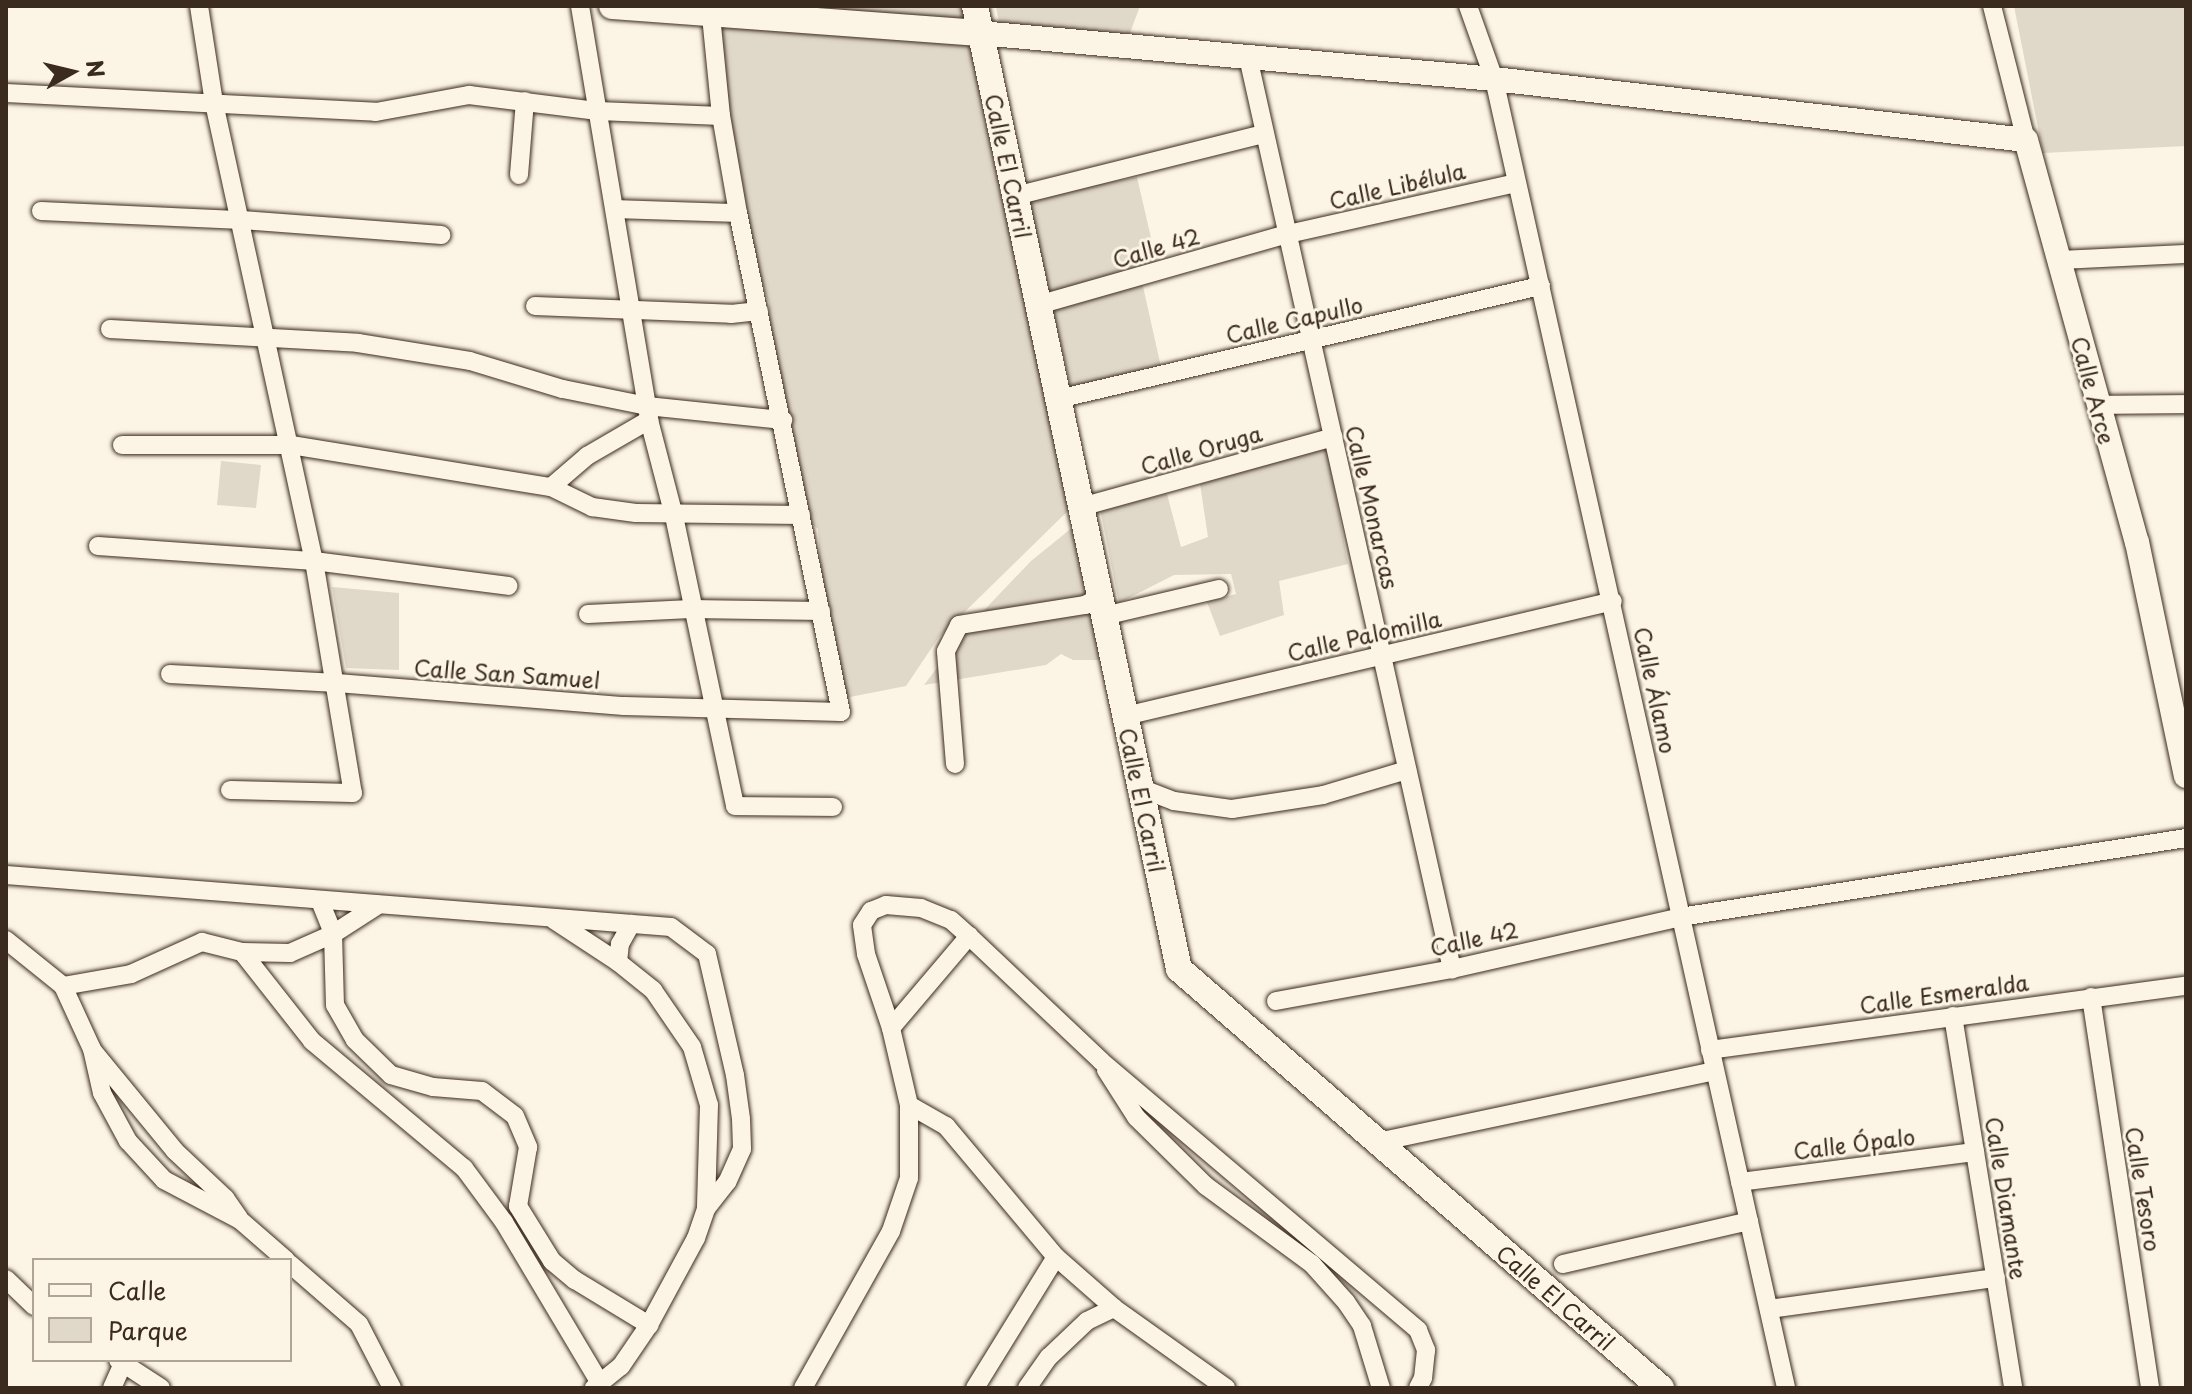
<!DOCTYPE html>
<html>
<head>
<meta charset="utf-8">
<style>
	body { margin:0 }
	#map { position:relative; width:2192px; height:1394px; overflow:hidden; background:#fcf5e5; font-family:"Playpen Sans",sans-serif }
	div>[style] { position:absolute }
	.green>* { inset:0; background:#e0d8c8 }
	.roads { filter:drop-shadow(0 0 2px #3b2a1e) drop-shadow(0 0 2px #3b2a1e) }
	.minor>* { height:18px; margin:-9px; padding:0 9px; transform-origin:9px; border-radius:9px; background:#fcf5e5 }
	.tertiary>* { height:24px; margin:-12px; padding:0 12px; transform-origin:12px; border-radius:12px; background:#fcf5e5 }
	.secondary>* { height:26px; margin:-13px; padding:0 13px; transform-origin:13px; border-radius:13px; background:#fcf5e5 }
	span { translate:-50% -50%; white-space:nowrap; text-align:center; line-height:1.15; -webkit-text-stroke:6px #fcf5e5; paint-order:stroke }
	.street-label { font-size:22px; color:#3b2a1e }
	.frame { position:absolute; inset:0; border:8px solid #3b2a1e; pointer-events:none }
	.legend { position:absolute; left:32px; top:1258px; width:260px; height:104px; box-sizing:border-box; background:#fcf5e5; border:2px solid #afa495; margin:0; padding:10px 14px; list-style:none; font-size:24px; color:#3b2a1e }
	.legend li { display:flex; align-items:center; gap:16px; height:40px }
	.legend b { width:40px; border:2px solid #afa495 }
	.north { position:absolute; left:32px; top:32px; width:80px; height:80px; -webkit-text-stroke:6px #fcf5e5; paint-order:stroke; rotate:82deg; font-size:22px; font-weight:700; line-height:32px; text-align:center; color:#3b2a1e }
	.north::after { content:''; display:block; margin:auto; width:28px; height:36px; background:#3b2a1e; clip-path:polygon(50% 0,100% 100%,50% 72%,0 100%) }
</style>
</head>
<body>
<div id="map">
	<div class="green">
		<div style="clip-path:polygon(727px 6px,972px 6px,977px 27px)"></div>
		<div style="clip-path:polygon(996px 6px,1140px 6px,1128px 38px,999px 23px)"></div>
		<div style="clip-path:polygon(2014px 6px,2186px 6px,2186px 146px,2043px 153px)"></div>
		<div style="clip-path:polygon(708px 15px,978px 39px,1079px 500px,939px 637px,906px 686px,845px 698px,832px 622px,822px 609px,818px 529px,802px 516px,770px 336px,769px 303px,756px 264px)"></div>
		<div style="clip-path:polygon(1137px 177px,1157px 264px,1050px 293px,1028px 198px)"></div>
		<div style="clip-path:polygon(1142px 282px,1161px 367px,1071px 387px,1052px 307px)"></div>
		<div style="clip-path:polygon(1327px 447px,1348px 564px,1279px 581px,1284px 615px,1220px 636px,1207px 602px,1236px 594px,1231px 574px,1174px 575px,1119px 603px,1100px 509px,1167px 494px,1181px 547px,1208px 537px,1200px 484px)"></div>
		<div style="clip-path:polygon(221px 461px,261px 465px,256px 508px,217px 505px)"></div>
		<div style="clip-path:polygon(1078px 523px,1107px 660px,1073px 660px,1061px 654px,1046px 665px,924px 685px,968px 627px,1031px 561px)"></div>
		<div style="clip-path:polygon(332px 587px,399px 593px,399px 670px,346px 668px)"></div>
	</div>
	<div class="roads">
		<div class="minor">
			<div style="left:199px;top:6px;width:98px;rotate:81.2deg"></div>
			<div style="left:214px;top:103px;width:469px;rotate:77.7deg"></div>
			<div style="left:314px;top:561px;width:235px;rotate:80.5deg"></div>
			<div style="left:353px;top:793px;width:123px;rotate:-178.6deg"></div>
			<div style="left:580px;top:6px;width:420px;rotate:80.5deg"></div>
			<div style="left:649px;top:420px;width:99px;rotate:75.4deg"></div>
			<div style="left:674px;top:516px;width:296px;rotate:78.1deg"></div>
			<div style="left:735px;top:806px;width:98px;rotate:0.6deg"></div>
			<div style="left:1468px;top:6px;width:77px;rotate:70.4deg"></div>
			<div style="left:1494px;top:79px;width:1341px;rotate:77.42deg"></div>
			<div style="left:1992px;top:6px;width:138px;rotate:75.8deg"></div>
			<div style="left:1248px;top:57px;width:935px;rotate:77.39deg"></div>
			<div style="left:6px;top:93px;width:370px;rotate:2.9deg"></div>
			<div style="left:376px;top:112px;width:95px;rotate:-10.4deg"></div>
			<div style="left:469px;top:95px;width:130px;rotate:7.1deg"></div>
			<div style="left:598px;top:111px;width:123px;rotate:2.3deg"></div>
			<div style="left:519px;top:175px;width:74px;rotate:-85.4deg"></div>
			<div style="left:1015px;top:196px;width:257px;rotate:-14deg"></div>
			<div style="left:615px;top:209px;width:123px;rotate:1.9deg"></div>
			<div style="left:41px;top:211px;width:201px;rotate:2.6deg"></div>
			<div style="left:242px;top:220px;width:200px;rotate:4.3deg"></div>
			<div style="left:2059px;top:260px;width:127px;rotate:-2.7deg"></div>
			<div style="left:1038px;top:305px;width:260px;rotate:-15.9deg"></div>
			<div style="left:1288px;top:234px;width:234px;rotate:-12.6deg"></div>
			<div style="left:535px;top:306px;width:196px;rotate:2.3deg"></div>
			<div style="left:731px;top:314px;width:28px;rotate:-6deg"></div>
			<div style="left:110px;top:329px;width:248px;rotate:3.2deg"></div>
			<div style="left:358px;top:343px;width:113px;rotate:9.1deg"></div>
			<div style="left:470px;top:361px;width:97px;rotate:16.8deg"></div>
			<div style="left:563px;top:389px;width:86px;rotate:11.4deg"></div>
			<div style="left:647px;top:406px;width:137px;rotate:5.9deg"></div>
			<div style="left:1058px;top:399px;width:496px;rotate:-13.2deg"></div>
			<div style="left:2097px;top:405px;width:89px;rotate:-0.6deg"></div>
			<div style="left:122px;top:445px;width:169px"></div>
			<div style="left:291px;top:445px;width:263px;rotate:9.2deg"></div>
			<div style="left:551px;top:487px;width:46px;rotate:26deg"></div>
			<div style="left:592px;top:507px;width:44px;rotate:7.8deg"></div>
			<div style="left:636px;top:513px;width:165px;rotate:0.7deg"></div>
			<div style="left:551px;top:487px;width:48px;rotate:-40.7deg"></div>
			<div style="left:587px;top:456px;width:72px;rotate:-30.1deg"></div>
			<div style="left:1081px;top:507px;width:262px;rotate:-15.5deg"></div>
			<div style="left:98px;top:546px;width:217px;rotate:4deg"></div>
			<div style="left:314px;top:561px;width:196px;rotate:7.3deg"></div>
			<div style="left:588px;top:614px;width:103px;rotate:-2.8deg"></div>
			<div style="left:691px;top:609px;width:130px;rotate:0.9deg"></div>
			<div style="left:1104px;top:616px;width:118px;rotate:-13.2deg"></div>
			<div style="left:170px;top:674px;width:167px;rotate:3.1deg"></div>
			<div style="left:337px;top:683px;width:288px;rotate:4.6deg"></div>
			<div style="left:624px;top:706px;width:217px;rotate:1.6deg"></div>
			<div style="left:841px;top:712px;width:510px;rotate:-101.66deg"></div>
			<div style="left:738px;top:213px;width:98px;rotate:-99.9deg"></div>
			<div style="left:721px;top:116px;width:101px;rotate:-95.7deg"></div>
			<div style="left:711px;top:15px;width:11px;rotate:-142deg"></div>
			<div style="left:1125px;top:716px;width:501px;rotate:-13.26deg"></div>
			<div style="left:955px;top:764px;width:113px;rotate:-94.6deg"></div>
			<div style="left:946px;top:651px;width:29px;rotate:-63deg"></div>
			<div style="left:959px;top:625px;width:128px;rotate:-9deg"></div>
			<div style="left:1085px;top:605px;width:17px;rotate:-28deg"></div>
			<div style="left:1140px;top:788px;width:36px;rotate:21deg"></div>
			<div style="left:1174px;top:801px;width:59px;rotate:7.9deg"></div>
			<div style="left:1232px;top:809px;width:92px;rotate:-8.7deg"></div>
			<div style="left:1323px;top:795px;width:88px;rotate:-16.6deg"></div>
			<div style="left:6px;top:875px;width:667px;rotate:4.47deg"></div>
			<div style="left:671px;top:927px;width:45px;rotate:36.9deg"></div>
			<div style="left:707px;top:954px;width:124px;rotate:77deg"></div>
			<div style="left:735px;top:1075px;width:44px;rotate:82.2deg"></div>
			<div style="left:741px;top:1119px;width:30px;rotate:88deg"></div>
			<div style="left:742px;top:1149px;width:36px;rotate:114deg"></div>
			<div style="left:727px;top:1182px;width:34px;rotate:128deg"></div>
			<div style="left:320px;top:901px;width:35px;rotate:68deg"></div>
			<div style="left:333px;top:934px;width:71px;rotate:88.4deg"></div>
			<div style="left:335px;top:1005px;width:40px;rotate:60.3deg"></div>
			<div style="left:355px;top:1040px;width:50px;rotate:44.2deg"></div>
			<div style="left:391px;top:1075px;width:44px;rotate:15.9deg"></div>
			<div style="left:433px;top:1087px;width:49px;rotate:4.7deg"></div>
			<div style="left:482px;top:1091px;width:41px;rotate:37.1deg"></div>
			<div style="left:515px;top:1116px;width:34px;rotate:67deg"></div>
			<div style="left:528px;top:1147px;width:60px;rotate:99.6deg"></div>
			<div style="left:518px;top:1206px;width:65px;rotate:58.3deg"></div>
			<div style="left:552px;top:1261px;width:30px;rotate:40deg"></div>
			<div style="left:575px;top:1280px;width:87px;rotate:31.3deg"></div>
			<div style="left:554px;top:920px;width:77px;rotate:33.3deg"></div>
			<div style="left:618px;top:962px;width:45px;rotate:38.7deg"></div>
			<div style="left:653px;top:990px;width:69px;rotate:55.6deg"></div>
			<div style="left:692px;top:1047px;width:60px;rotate:73.7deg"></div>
			<div style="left:709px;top:1105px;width:104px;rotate:91.7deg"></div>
			<div style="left:706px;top:1209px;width:31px;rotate:109deg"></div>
			<div style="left:696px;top:1238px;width:99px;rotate:118.4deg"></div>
			<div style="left:649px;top:1325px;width:50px;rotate:124.3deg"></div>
			<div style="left:621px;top:1366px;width:35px;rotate:141deg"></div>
			<div style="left:6px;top:940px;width:73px;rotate:38.9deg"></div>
			<div style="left:63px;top:986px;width:69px;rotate:65.3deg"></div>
			<div style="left:92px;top:1049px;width:45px;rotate:77.2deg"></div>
			<div style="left:102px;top:1093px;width:55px;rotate:61.6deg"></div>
			<div style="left:128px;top:1141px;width:53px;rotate:47.3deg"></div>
			<div style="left:164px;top:1180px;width:86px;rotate:27.8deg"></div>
			<div style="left:240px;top:1220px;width:61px;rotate:41deg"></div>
			<div style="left:242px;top:952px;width:113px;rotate:51.8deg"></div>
			<div style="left:312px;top:1041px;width:198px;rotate:39.9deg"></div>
			<div style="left:464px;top:1168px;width:67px;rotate:53.5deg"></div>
			<div style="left:504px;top:1222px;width:187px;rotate:59.2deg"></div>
			<div style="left:618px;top:962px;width:18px;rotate:-84deg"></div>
			<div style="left:620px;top:944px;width:23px;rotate:-61deg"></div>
			<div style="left:63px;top:986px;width:69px;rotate:-10deg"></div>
			<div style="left:131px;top:974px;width:78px;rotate:-24.3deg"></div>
			<div style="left:202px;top:942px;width:41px;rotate:14deg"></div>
			<div style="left:242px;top:952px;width:48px;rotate:1.2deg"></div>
			<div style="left:290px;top:953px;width:47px;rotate:-23.8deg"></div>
			<div style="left:333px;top:934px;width:54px;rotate:-32.8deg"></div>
			<div style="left:2091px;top:997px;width:395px;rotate:81.4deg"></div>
			<div style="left:1276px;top:1001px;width:179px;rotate:-10.3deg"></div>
			<div style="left:1452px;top:969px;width:234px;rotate:-12.8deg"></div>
			<div style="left:1680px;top:917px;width:512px;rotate:-8.87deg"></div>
			<div style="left:1953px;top:1016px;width:377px;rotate:80.8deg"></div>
			<div style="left:891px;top:1028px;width:78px;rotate:-108.7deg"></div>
			<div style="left:866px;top:954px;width:29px;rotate:-98deg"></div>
			<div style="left:862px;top:925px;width:17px;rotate:-57deg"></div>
			<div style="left:871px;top:911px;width:16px;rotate:-22deg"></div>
			<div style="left:886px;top:905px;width:35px;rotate:5deg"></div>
			<div style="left:921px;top:908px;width:32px;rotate:22deg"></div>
			<div style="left:951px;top:920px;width:24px;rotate:42deg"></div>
			<div style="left:1710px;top:1050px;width:480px;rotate:-7.7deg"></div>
			<div style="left:93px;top:1051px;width:129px;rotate:50.6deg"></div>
			<div style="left:175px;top:1151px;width:69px;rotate:43.2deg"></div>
			<div style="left:225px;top:1198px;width:24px;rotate:55deg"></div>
			<div style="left:1106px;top:1070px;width:56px;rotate:57.4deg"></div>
			<div style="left:1136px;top:1117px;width:98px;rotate:44.6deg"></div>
			<div style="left:1206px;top:1186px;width:132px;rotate:36.3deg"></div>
			<div style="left:1312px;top:1264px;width:51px;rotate:48.2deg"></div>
			<div style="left:1346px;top:1302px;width:29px;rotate:56deg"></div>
			<div style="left:1362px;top:1326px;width:65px;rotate:73deg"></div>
			<div style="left:909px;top:1105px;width:43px;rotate:29.6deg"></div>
			<div style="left:946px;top:1126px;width:171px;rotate:50deg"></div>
			<div style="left:1056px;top:1257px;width:77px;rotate:41.3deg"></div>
			<div style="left:1114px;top:1308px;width:138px;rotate:35.5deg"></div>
			<div style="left:1378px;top:1142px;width:343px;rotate:-11.9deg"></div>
			<div style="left:1740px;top:1182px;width:237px;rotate:-7.3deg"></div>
			<div style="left:290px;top:1264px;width:91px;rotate:41deg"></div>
			<div style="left:359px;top:1324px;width:72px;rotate:62.7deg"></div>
			<div style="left:1563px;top:1264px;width:191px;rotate:-13deg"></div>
			<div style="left:6px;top:1279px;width:39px;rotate:44deg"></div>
			<div style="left:1769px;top:1309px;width:229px;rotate:-7.8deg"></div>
			<div style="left:118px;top:1360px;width:51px;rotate:33.1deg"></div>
			<div style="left:112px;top:1388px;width:27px;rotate:-66deg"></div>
			<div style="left:803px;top:1388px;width:180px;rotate:-60.7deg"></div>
			<div style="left:891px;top:1231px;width:56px;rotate:-71.2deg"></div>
			<div style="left:909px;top:1178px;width:73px;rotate:-90deg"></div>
			<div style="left:909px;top:1105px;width:79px;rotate:-103.2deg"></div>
			<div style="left:891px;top:1028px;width:121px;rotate:-49.7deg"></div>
			<div style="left:969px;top:936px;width:182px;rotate:43.4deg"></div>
			<div style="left:1101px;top:1061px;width:416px;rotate:40.3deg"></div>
			<div style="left:1418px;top:1330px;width:22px;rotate:68deg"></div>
			<div style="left:1426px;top:1350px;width:28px;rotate:96deg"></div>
			<div style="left:1423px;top:1378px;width:11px;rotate:117deg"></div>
			<div style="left:975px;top:1388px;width:154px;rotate:-58.3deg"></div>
			<div style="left:1027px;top:1388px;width:38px;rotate:-55deg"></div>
			<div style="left:1049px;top:1357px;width:52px;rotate:-43.5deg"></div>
			<div style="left:1087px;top:1321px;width:30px;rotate:-26deg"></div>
		</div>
		<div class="tertiary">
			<div style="left:980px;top:33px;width:516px;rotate:5.11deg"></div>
			<div style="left:1494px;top:79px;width:535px;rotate:6.54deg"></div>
			<div style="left:2026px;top:140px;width:417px;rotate:74.6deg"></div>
			<div style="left:2137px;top:542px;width:239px;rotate:78.2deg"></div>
		</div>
		<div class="secondary">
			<div style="left:612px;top:6px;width:369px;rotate:4.2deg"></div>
			<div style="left:975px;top:6px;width:984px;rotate:78.04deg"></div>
			<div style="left:1179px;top:969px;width:639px;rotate:41deg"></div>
		</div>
	</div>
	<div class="street-label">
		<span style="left:1009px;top:166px;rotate:78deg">Calle El Carril</span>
		<span style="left:1397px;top:185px;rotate:-13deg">Calle Libélula</span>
		<span style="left:1156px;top:247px;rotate:-16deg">Calle 42</span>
		<span style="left:1294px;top:319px;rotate:-13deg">Calle Capullo</span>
		<span style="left:2094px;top:390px;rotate:75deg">Calle Arce</span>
		<span style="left:1201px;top:449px;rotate:-16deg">Calle Oruga</span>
		<span style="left:1373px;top:507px;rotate:77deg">Calle Monarcas</span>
		<span style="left:1364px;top:635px;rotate:-13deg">Calle Palomilla</span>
		<span style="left:507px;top:673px;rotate:4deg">Calle San Samuel</span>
		<span style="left:1656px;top:690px;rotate:78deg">Calle Álamo</span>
		<span style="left:1143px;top:800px;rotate:78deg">Calle El Carril</span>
		<span style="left:1474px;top:938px;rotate:-12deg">Calle 42</span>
		<span style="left:1944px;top:993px;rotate:-8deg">Calle Esmeralda</span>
		<span style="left:1854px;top:1143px;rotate:-7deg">Calle Ópalo</span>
		<span style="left:2144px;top:1189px;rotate:81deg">Calle Tesoro</span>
		<span style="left:2007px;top:1198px;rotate:81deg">Calle Diamante</span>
		<span style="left:1556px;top:1297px;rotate:41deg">Calle El Carril</span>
	</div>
	<div class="frame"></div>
	<ul class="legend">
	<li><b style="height:10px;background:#fcf5e5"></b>Calle</li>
	<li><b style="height:22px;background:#e0d8c8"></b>Parque</li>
	</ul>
	<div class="north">N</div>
</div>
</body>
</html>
